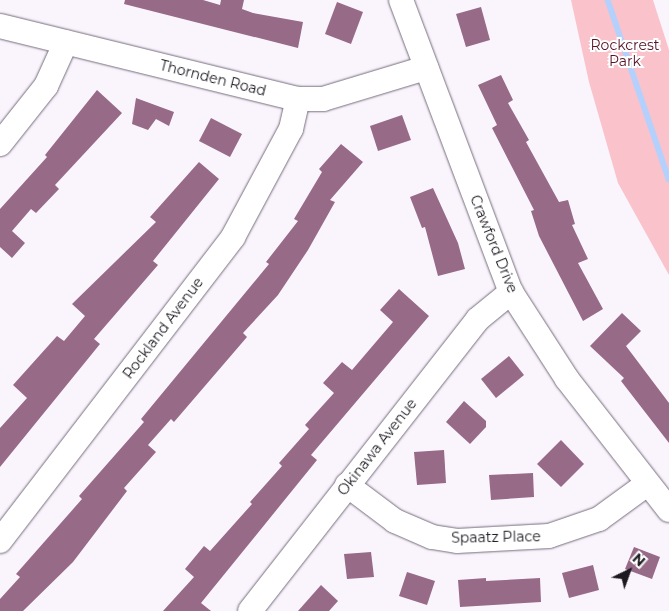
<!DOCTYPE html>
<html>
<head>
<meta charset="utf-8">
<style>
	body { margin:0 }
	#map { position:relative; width:669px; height:611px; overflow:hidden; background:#faf5fd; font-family:Montserrat,sans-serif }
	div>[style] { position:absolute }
	.green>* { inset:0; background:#fac2ca }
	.stream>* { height:5.5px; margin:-2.75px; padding:0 2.75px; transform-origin:2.75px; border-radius:2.75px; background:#b4d1fd }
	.building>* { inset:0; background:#976a87 }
	.roads { filter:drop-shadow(0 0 1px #776c7e) drop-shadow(0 0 1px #776c7e) }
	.minor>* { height:24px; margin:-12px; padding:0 12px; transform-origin:12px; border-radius:12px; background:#fff }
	span { translate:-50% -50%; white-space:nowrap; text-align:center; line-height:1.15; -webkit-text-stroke:4px #fff; paint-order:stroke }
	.park-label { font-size:14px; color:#561326 }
	.street-label { font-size:14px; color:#1c181f }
	.north { position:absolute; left:604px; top:546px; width:50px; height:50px; -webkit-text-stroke:4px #fff; paint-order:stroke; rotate:42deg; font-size:14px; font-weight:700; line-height:20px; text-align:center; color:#1c181f }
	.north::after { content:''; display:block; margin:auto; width:18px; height:22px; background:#1c181f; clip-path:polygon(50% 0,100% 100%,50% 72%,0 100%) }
</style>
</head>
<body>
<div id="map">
	<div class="green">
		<div style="clip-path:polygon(571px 0,653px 0,669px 50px,669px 275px,618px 183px,589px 82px)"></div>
	</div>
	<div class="stream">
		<div style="left:608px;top:0;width:189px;rotate:71.2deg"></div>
	</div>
	<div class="building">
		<div style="clip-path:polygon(125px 0,203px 0,220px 5px,221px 0,244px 0,242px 9px,253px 13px,303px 22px,298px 48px,124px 4px)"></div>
		<div style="clip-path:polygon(337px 2px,363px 12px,351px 44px,325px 34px)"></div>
		<div style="clip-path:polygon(481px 7px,490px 40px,466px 47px,456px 14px)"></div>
		<div style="clip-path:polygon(501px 75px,513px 100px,508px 103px,529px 140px,526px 142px,559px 202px,568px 200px,575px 224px,572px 225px,588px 259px,578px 263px,603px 309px,583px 321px,539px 236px,531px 211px,534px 210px,492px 128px,497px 125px,478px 85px)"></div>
		<div style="clip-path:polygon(97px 90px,122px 113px,55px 185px,59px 189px,36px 213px,31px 209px,12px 231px,25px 243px,12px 258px,0 247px,0 209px,47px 157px,45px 155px)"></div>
		<div style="clip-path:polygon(136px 98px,174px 112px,169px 126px,156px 119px,148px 130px,132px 124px)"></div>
		<div style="clip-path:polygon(402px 115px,411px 140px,378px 151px,370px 126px)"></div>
		<div style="clip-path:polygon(211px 118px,242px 134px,230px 157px,199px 141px)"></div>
		<div style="clip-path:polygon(341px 144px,363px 162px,330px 200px,335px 202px,308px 250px,278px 295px,243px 333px,247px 337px,174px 422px,171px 419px,148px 445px,156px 452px,124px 488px,127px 491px,73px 562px,23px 611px,0 611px,0 599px,20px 577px,16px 574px,82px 499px,79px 496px,144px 422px,141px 419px,269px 264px,266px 262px,298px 221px,294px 219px,322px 172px,319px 169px)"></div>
		<div style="clip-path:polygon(199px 162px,219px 179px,153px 261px,158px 265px,94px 339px,100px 344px,0 467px,0 428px,27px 398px,13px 385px,57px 336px,64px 341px,85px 316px,72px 304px,156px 222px,150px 217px)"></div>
		<div style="clip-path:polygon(433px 188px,458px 243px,465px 269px,438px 276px,425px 227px,422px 228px,410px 197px)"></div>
		<div style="clip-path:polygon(399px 289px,429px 316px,311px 455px,317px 460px,201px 603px,211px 611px,163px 611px,194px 577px,185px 569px,204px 546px,210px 551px,252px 504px,250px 502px,282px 466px,279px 463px,309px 429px,305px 425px,334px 393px,323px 383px,342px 362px,352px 370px,393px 322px,380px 310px)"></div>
		<div style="clip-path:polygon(622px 313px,641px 331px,626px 346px,669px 403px,669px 443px,621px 381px,624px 378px,590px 346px)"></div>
		<div style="clip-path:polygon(509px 356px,524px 375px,496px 398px,481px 379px)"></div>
		<div style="clip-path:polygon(464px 401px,486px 421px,486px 427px,470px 444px,446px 422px)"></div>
		<div style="clip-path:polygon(561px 440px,584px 464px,561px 487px,537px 464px)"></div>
		<div style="clip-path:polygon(444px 450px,446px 483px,417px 485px,414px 452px)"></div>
		<div style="clip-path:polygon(533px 473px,534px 497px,491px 500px,489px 475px)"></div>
		<div style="clip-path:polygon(634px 547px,660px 557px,652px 579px,625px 569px)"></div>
		<div style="clip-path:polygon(371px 552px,374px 577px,347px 579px,344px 554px)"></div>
		<div style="clip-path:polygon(593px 565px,599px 590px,569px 598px,562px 573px)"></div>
		<div style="clip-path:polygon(407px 572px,435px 581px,427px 605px,399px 596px)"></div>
		<div style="clip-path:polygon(486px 578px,486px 581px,540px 578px,541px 602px,460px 607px,458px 580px)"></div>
		<div style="clip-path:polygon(321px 585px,338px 601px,329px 611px,298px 611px)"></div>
	</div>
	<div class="roads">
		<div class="minor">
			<div style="left:401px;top:0;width:312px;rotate:69.4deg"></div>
			<div style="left:511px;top:292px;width:103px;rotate:57.2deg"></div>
			<div style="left:567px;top:379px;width:166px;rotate:52.1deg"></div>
			<div style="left:0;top:26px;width:307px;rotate:13.8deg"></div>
			<div style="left:298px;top:99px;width:25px"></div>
			<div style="left:323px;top:99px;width:108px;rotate:-16.8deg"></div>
			<div style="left:0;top:144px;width:74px;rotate:-51.6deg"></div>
			<div style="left:46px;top:86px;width:48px;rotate:-65.6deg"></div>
			<div style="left:347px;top:485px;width:60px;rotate:36.9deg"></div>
			<div style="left:395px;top:521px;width:40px;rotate:23.4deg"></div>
			<div style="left:432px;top:537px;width:25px;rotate:9deg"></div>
			<div style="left:457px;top:541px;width:92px;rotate:-3.1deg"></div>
			<div style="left:549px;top:536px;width:53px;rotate:-18.8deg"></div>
			<div style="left:599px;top:519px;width:59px;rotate:-36.1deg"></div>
			<div style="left:0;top:541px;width:383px;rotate:-52.5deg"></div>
			<div style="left:233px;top:237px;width:123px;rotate:-61.8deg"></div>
			<div style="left:291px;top:129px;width:31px;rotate:-77deg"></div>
			<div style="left:250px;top:611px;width:370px;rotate:-52deg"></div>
			<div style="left:478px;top:319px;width:43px;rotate:-39.3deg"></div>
		</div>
	</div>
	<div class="park-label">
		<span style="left:625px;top:53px">Rockcrest<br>Park</span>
	</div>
	<div class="street-label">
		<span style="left:213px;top:78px;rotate:14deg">Thornden Road</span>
		<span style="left:494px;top:244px;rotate:68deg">Crawford Drive</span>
		<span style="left:163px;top:328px;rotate:-53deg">Rockland Avenue</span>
		<span style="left:377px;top:447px;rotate:-52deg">Okinawa Avenue</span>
		<span style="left:496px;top:537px;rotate:-1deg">Spaatz Place</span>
	</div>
	<div class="north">N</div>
</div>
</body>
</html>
